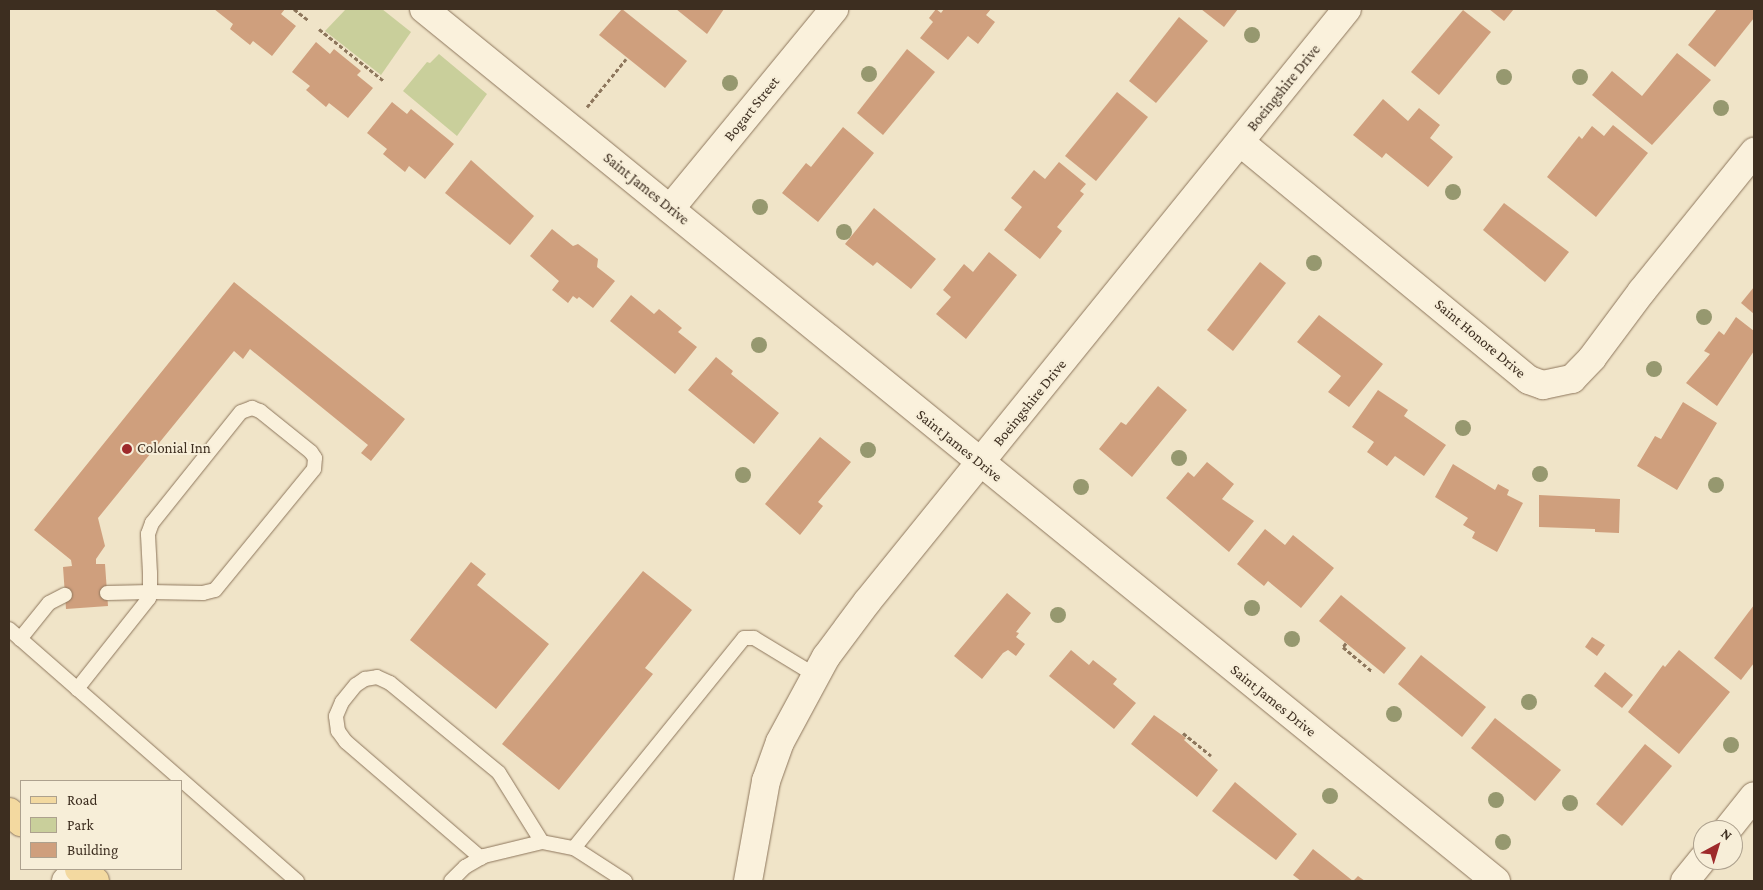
<!DOCTYPE html>
<html>
<head>
<meta charset="utf-8">
<style>
	body { margin:0 }
	#map { position:relative; width:1763px; height:890px; overflow:hidden; background:#f0e4c8; font-family:"Crimson Pro",serif }
	div>[style] { position:absolute }
	.green>* { inset:0; background:#c9cf9b }
	.building>* { inset:0; background:#cf9f7d }
	.path>* { height:3px; margin-top:-1.5px; transform-origin:0; background:repeating-linear-gradient(90deg,#8d765c 0 4px,transparent 0 6.5px) }
	.roads { filter:drop-shadow(0 0 1px #8d765c) drop-shadow(0 0 1px #8d765c) }
	.service>* { height:14px; margin:-7px; padding:0 7px; transform-origin:7px; border-radius:7px; background:#faf1dc }
	.minor>* { height:28px; margin:-14px; padding:0 14px; transform-origin:14px; border-radius:14px; background:#faf1dc }
	.primary>* { height:28px; margin:-14px; padding:0 14px; transform-origin:14px; border-radius:14px; background:#f3d9a0 }
	.trees>* { width:16px; height:16px; margin:-8px; border-radius:50%; background:#96986f }
	.dots>* { width:14px; height:14px; translate:-50% -50%; box-sizing:border-box; border:2px solid #f7eed8; border-radius:50% }
	span { translate:-50% -50%; white-space:nowrap; text-align:center; line-height:1.15; -webkit-text-stroke:4px #f7eed8; paint-order:stroke }
	.street-label { font-size:15px; color:#3d2e20 }
	.poi-label { font-size:15px; color:#3d2e20 }
	.left { translate:0 -50%; text-align:left }
	.frame { position:absolute; inset:0; border:10px solid #3d2e20; pointer-events:none }
	.legend { position:absolute; left:20px; top:780px; width:162px; height:90px; box-sizing:border-box; background:#f7eed8; border:1px solid #ada18e; margin:0; padding:6px 9px; list-style:none; font-size:15px; color:#3d2e20 }
	.legend li { display:flex; align-items:center; gap:10px; height:25px }
	.legend b { width:25px; border:1px solid #ada18e }
	.north { position:absolute; left:1693px; top:820px; width:50px; height:50px; box-sizing:border-box; background:#f7eed8; border:1px solid #ada18e; border-radius:50%; rotate:39deg; font-size:14px; font-weight:700; line-height:20px; text-align:center; color:#3d2e20 }
	.north::after { content:''; display:block; margin:auto; width:18px; height:22px; background:#9e2a2b; clip-path:polygon(50% 0,100% 100%,50% 72%,0 100%) }
</style>
</head>
<body>
<div id="map">
	<div class="green">
		<div style="clip-path:polygon(346px 9px,382px 9px,411px 32px,381px 75px,325px 31px)"></div>
		<div style="clip-path:polygon(439px 54px,487px 94px,457px 136px,403px 91px,427px 62px,430px 63px)"></div>
	</div>
	<div class="building">
		<div style="clip-path:polygon(214px 9px,285px 9px,281px 14px,296px 26px,272px 56px,253px 41px,250px 45px,230px 29px,233px 24px)"></div>
		<div style="clip-path:polygon(622px 9px,687px 61px,665px 88px,599px 35px)"></div>
		<div style="clip-path:polygon(676px 9px,724px 9px,707px 34px)"></div>
		<div style="clip-path:polygon(936px 9px,941px 13px,944px 9px,991px 9px,986px 15px,995px 22px,978px 44px,968px 36px,948px 60px,920px 38px,933px 22px,929px 18px)"></div>
		<div style="clip-path:polygon(1201px 9px,1238px 9px,1224px 27px)"></div>
		<div style="clip-path:polygon(1489px 9px,1514px 9px,1504px 21px)"></div>
		<div style="clip-path:polygon(1717px 9px,1754px 9px,1754px 18px,1715px 67px,1688px 45px)"></div>
		<div style="clip-path:polygon(1463px 10px,1491px 32px,1439px 95px,1411px 72px)"></div>
		<div style="clip-path:polygon(1179px 17px,1208px 41px,1156px 103px,1129px 81px)"></div>
		<div style="clip-path:polygon(316px 42px,330px 54px,334px 49px,361px 71px,357px 75px,373px 88px,348px 118px,329px 103px,326px 107px,306px 90px,310px 86px,292px 72px)"></div>
		<div style="clip-path:polygon(907px 49px,935px 72px,883px 135px,857px 113px)"></div>
		<div style="clip-path:polygon(1677px 53px,1711px 80px,1652px 145px,1592px 95px,1612px 71px,1642px 96px)"></div>
		<div style="clip-path:polygon(1117px 92px,1148px 117px,1096px 181px,1065px 156px)"></div>
		<div style="clip-path:polygon(1383px 99px,1408px 121px,1419px 108px,1440px 125px,1430px 138px,1453px 157px,1428px 187px,1386px 153px,1382px 158px,1353px 135px)"></div>
		<div style="clip-path:polygon(392px 102px,407px 114px,411px 109px,454px 144px,425px 179px,409px 166px,405px 172px,383px 154px,387px 149px,367px 133px)"></div>
		<div style="clip-path:polygon(1613px 125px,1648px 153px,1596px 217px,1547px 177px,1579px 136px,1582px 139px,1592px 126px,1604px 136px)"></div>
		<div style="clip-path:polygon(843px 127px,874px 153px,818px 222px,782px 193px,806px 163px,811px 167px)"></div>
		<div style="clip-path:polygon(471px 160px,534px 216px,510px 245px,445px 193px)"></div>
		<div style="clip-path:polygon(1059px 162px,1086px 184px,1080px 191px,1084px 194px,1057px 227px,1062px 231px,1040px 259px,1004px 230px,1022px 207px,1011px 198px,1034px 170px,1045px 179px)"></div>
		<div style="clip-path:polygon(1504px 203px,1569px 252px,1545px 282px,1483px 230px)"></div>
		<div style="clip-path:polygon(874px 208px,936px 259px,911px 289px,877px 262px,873px 266px,845px 244px)"></div>
		<div style="clip-path:polygon(552px 229px,573px 246px,578px 244px,598px 259px,597px 267px,615px 281px,593px 308px,579px 297px,577px 299px,573px 296px,568px 303px,552px 290px,559px 281px,530px 256px)"></div>
		<div style="clip-path:polygon(989px 252px,1017px 275px,966px 339px,936px 314px,951px 297px,943px 290px,964px 264px,973px 272px)"></div>
		<div style="clip-path:polygon(1260px 262px,1286px 283px,1233px 351px,1207px 330px)"></div>
		<div style="clip-path:polygon(234px 282px,405px 419px,371px 461px,361px 453px,368px 445px,250px 349px,243px 359px,234px 351px,98px 518px,105px 546px,96px 559px,96px 564px,105px 564px,108px 606px,66px 609px,63px 567px,72px 566px,71px 560px,34px 530px)"></div>
		<div style="clip-path:polygon(1754px 287px,1754px 314px,1741px 303px)"></div>
		<div style="clip-path:polygon(631px 295px,654px 314px,659px 309px,682px 328px,678px 332px,697px 347px,675px 374px,610px 321px)"></div>
		<div style="clip-path:polygon(1319px 315px,1383px 364px,1349px 407px,1328px 392px,1341px 376px,1297px 342px)"></div>
		<div style="clip-path:polygon(1736px 317px,1754px 331px,1754px 351px,1717px 406px,1686px 383px,1710px 354px,1704px 351px,1719px 331px,1724px 335px)"></div>
		<div style="clip-path:polygon(716px 357px,733px 371px,731px 374px,779px 413px,754px 444px,688px 390px)"></div>
		<div style="clip-path:polygon(1158px 386px,1187px 410px,1132px 477px,1099px 449px,1121px 422px,1126px 425px)"></div>
		<div style="clip-path:polygon(1378px 390px,1408px 410px,1404px 416px,1446px 445px,1424px 476px,1395px 456px,1387px 466px,1367px 452px,1374px 442px,1352px 427px)"></div>
		<div style="clip-path:polygon(1683px 402px,1717px 423px,1677px 490px,1637px 466px,1655px 436px,1661px 439px)"></div>
		<div style="clip-path:polygon(820px 437px,851px 462px,818px 502px,823px 506px,800px 535px,765px 504px)"></div>
		<div style="clip-path:polygon(1207px 462px,1234px 484px,1222px 499px,1254px 521px,1229px 552px,1166px 498px,1188px 472px,1194px 477px)"></div>
		<div style="clip-path:polygon(1453px 464px,1495px 490px,1498px 484px,1509px 490px,1507px 495px,1523px 503px,1497px 552px,1472px 538px,1475px 532px,1463px 525px,1468px 518px,1435px 497px)"></div>
		<div style="clip-path:polygon(1539px 495px,1620px 499px,1619px 533px,1595px 532px,1595px 529px,1539px 527px)"></div>
		<div style="clip-path:polygon(1265px 529px,1285px 545px,1293px 535px,1334px 568px,1301px 608px,1268px 581px,1264px 586px,1237px 564px)"></div>
		<div style="clip-path:polygon(471px 562px,486px 574px,477px 585px,549px 644px,496px 709px,410px 640px)"></div>
		<div style="clip-path:polygon(643px 571px,692px 610px,645px 668px,653px 674px,559px 790px,502px 744px)"></div>
		<div style="clip-path:polygon(1007px 593px,1031px 613px,1016px 632px,1019px 633px,1016px 637px,1025px 644px,1016px 656px,1008px 650px,1003px 653px,982px 679px,954px 656px)"></div>
		<div style="clip-path:polygon(1341px 595px,1406px 648px,1384px 674px,1319px 621px)"></div>
		<div style="clip-path:polygon(1754px 605px,1754px 663px,1741px 680px,1714px 658px)"></div>
		<div style="clip-path:polygon(1592px 637px,1605px 645px,1597px 656px,1585px 647px)"></div>
		<div style="clip-path:polygon(1071px 650px,1089px 665px,1093px 660px,1117px 679px,1113px 684px,1136px 703px,1114px 729px,1049px 676px)"></div>
		<div style="clip-path:polygon(1679px 650px,1730px 692px,1679px 754px,1628px 712px,1663px 665px,1665px 667px)"></div>
		<div style="clip-path:polygon(1421px 655px,1486px 707px,1462px 737px,1398px 684px)"></div>
		<div style="clip-path:polygon(1605px 672px,1633px 695px,1622px 708px,1594px 686px)"></div>
		<div style="clip-path:polygon(1154px 715px,1186px 738px,1184px 740px,1218px 770px,1197px 797px,1131px 744px)"></div>
		<div style="clip-path:polygon(1495px 718px,1561px 770px,1535px 801px,1471px 748px)"></div>
		<div style="clip-path:polygon(1645px 744px,1672px 766px,1622px 826px,1596px 804px)"></div>
		<div style="clip-path:polygon(1235px 782px,1297px 834px,1276px 860px,1212px 811px)"></div>
		<div style="clip-path:polygon(1313px 849px,1353px 881px,1358px 876px,1365px 881px,1301px 881px,1293px 875px)"></div>
	</div>
	<div class="path">
		<div style="left:294px;top:9px;width:18px;rotate:38deg"></div>
		<div style="left:319px;top:29px;width:83px;rotate:38.7deg"></div>
		<div style="left:587px;top:107px;width:62px;rotate:-50.9deg"></div>
		<div style="left:1346px;top:643px;width:5px;rotate:127deg"></div>
		<div style="left:1343px;top:647px;width:38px;rotate:40deg"></div>
		<div style="left:1183px;top:733px;width:36px;rotate:39deg"></div>
	</div>
	<div class="roads">
		<div class="service">
			<div style="left:9px;top:629px;width:383px;rotate:41.2deg"></div>
			<div style="left:20px;top:639px;width:46px;rotate:-51.1deg"></div>
			<div style="left:49px;top:603px;width:18px;rotate:-27deg"></div>
			<div style="left:77px;top:689px;width:116px;rotate:-51.6deg"></div>
			<div style="left:149px;top:598px;width:6px;rotate:-81deg"></div>
			<div style="left:150px;top:592px;width:19px;rotate:-90deg"></div>
			<div style="left:150px;top:573px;width:39px;rotate:-93deg"></div>
			<div style="left:148px;top:534px;width:12px;rotate:-70deg"></div>
			<div style="left:152px;top:523px;width:142px;rotate:-51.3deg"></div>
			<div style="left:241px;top:412px;width:12px;rotate:-20deg"></div>
			<div style="left:252px;top:408px;width:9px;rotate:21deg"></div>
			<div style="left:260px;top:411px;width:65px;rotate:38.8deg"></div>
			<div style="left:311px;top:452px;width:7px;rotate:56deg"></div>
			<div style="left:315px;top:458px;width:11px;rotate:95deg"></div>
			<div style="left:314px;top:469px;width:156px;rotate:129.3deg"></div>
			<div style="left:215px;top:590px;width:12px;rotate:166deg"></div>
			<div style="left:203px;top:593px;width:53px;rotate:-178.9deg"></div>
			<div style="left:150px;top:592px;width:43px;rotate:178.7deg"></div>
			<div style="left:574px;top:848px;width:270px;rotate:-51deg"></div>
			<div style="left:744px;top:638px;width:10px"></div>
			<div style="left:754px;top:638px;width:71px;rotate:31.2deg"></div>
			<div style="left:481px;top:858px;width:178px;rotate:-139.3deg"></div>
			<div style="left:346px;top:742px;width:14px;rotate:-126deg"></div>
			<div style="left:338px;top:731px;width:15px;rotate:-98deg"></div>
			<div style="left:336px;top:716px;width:15px;rotate:-67deg"></div>
			<div style="left:342px;top:702px;width:22px;rotate:-51deg"></div>
			<div style="left:356px;top:685px;width:11px;rotate:-34deg"></div>
			<div style="left:365px;top:679px;width:12px;rotate:-9deg"></div>
			<div style="left:377px;top:677px;width:14px;rotate:25deg"></div>
			<div style="left:390px;top:683px;width:141px;rotate:39.5deg"></div>
			<div style="left:499px;top:773px;width:81px;rotate:58.1deg"></div>
			<div style="left:451px;top:881px;width:20px;rotate:-45deg"></div>
			<div style="left:465px;top:867px;width:22px;rotate:-30deg"></div>
			<div style="left:484px;top:856px;width:60px;rotate:-13.6deg"></div>
			<div style="left:542px;top:842px;width:33px;rotate:11deg"></div>
			<div style="left:574px;top:848px;width:61px;rotate:32.9deg"></div>
		</div>
		<div class="minor">
			<div style="left:424px;top:9px;width:1382px;rotate:39.13deg"></div>
			<div style="left:1240px;top:142px;width:374px;rotate:39.5deg"></div>
			<div style="left:1529px;top:380px;width:15px;rotate:20deg"></div>
			<div style="left:1543px;top:385px;width:30px;rotate:-12deg"></div>
			<div style="left:1572px;top:379px;width:29px;rotate:-46deg"></div>
			<div style="left:1592px;top:358px;width:84px;rotate:-53.3deg"></div>
			<div style="left:1642px;top:291px;width:179px;rotate:-51.1deg"></div>
			<div style="left:670px;top:209px;width:259px;rotate:-50.6deg"></div>
			<div style="left:1727px;top:830px;width:43px;rotate:-51.5deg"></div>
			<div style="left:66px;top:881px;width:16px;rotate:-47deg"></div>
			<div style="left:748px;top:881px;width:102px;rotate:-79.8deg"></div>
			<div style="left:766px;top:781px;width:41px;rotate:-70.3deg"></div>
			<div style="left:780px;top:742px;width:97px;rotate:-61.6deg"></div>
			<div style="left:826px;top:657px;width:69px;rotate:-53.3deg"></div>
			<div style="left:867px;top:602px;width:763px;rotate:-51.01deg"></div>
			<div style="left:1685px;top:881px;width:28px;rotate:-51deg"></div>
		</div>
		<div class="primary">
			<div style="left:9px;top:812px;width:16px;rotate:40deg"></div>
			<div style="left:79px;top:869px;width:20px;rotate:37deg"></div>
		</div>
	</div>
	<div class="trees">
		<div style="left:1252px;top:35px"></div>
		<div style="left:869px;top:74px"></div>
		<div style="left:1504px;top:77px"></div>
		<div style="left:1580px;top:77px"></div>
		<div style="left:730px;top:83px"></div>
		<div style="left:1721px;top:108px"></div>
		<div style="left:1453px;top:192px"></div>
		<div style="left:760px;top:207px"></div>
		<div style="left:844px;top:232px"></div>
		<div style="left:1314px;top:263px"></div>
		<div style="left:1704px;top:317px"></div>
		<div style="left:759px;top:345px"></div>
		<div style="left:1654px;top:369px"></div>
		<div style="left:1463px;top:428px"></div>
		<div style="left:868px;top:450px"></div>
		<div style="left:1179px;top:458px"></div>
		<div style="left:1540px;top:474px"></div>
		<div style="left:743px;top:475px"></div>
		<div style="left:1716px;top:485px"></div>
		<div style="left:1081px;top:487px"></div>
		<div style="left:1252px;top:608px"></div>
		<div style="left:1058px;top:615px"></div>
		<div style="left:1292px;top:639px"></div>
		<div style="left:1529px;top:702px"></div>
		<div style="left:1394px;top:714px"></div>
		<div style="left:1731px;top:745px"></div>
		<div style="left:1330px;top:796px"></div>
		<div style="left:1496px;top:800px"></div>
		<div style="left:1570px;top:803px"></div>
		<div style="left:1503px;top:842px"></div>
	</div>
	<div class="dots">
		<div style="left:127px;top:449px;background:#9e2a2b"></div>
	</div>
	<div class="street-label">
		<span style="left:1284px;top:88px;rotate:-51deg">Boeingshire Drive</span>
		<span style="left:752px;top:109px;rotate:-51deg">Bogart Street</span>
		<span style="left:646px;top:189px;rotate:39deg">Saint James Drive</span>
		<span style="left:1480px;top:339px;rotate:40deg">Saint Honore Drive</span>
		<span style="left:1030px;top:403px;rotate:-51deg">Boeingshire Drive</span>
		<span style="left:959px;top:446px;rotate:39deg">Saint James Drive</span>
		<span style="left:1273px;top:701px;rotate:39deg">Saint James Drive</span>
	</div>
	<div class="poi-label">
		<span class="left" style="left:137px;top:449px">Colonial Inn</span>
	</div>
	<div class="frame"></div>
	<ul class="legend">
	<li><b style="height:6px;background:#f3d9a0"></b>Road</li>
	<li><b style="height:14px;background:#c9cf9b"></b>Park</li>
	<li><b style="height:14px;background:#cf9f7d"></b>Building</li>
	</ul>
	<div class="north">N</div>
</div>
</body>
</html>
